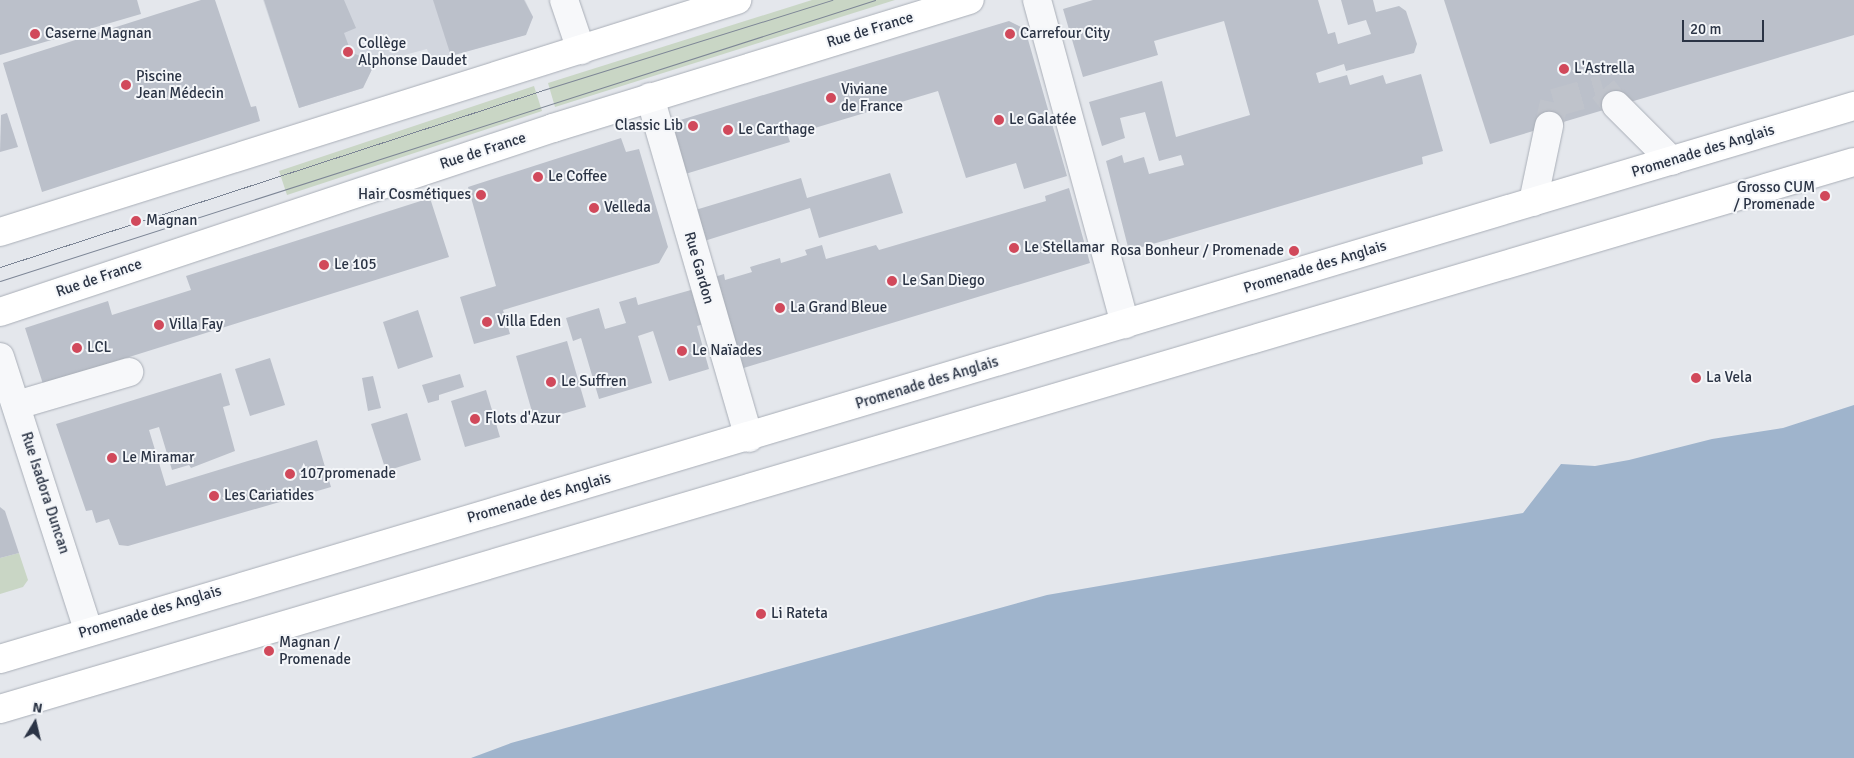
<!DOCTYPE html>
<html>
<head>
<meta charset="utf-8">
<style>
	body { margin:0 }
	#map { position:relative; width:1854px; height:758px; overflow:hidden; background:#e4e7ec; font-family:Signika,sans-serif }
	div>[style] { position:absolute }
	.built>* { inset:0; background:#d2d6de }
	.green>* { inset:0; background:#c9d6c5 }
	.water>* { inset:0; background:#9fb4cc }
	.building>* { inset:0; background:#bbc0ca }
	.minor-tunnel>* { height:28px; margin-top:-14px; transform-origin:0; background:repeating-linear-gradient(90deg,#bfc3cb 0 28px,transparent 0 42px) }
	.roads { filter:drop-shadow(0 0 1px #a9aeb7) drop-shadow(0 0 1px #a9aeb7) }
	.minor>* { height:28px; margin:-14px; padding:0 14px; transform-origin:14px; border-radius:14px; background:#f7f8fa }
	.major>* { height:28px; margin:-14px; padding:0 14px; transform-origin:14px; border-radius:14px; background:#fff }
	.tram>* { height:1px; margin:-0.5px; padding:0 0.5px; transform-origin:0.5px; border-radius:0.5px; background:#7d8696 }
	.dots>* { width:14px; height:14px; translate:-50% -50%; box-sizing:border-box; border:2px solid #f4f6f9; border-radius:50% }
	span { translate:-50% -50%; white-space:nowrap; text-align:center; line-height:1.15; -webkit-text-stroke:4px #f4f6f9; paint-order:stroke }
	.street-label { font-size:15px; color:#2b3445 }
	.poi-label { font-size:15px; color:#2b3445 }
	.left { translate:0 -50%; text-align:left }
	.right { translate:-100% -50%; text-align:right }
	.north { position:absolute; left:10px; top:698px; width:50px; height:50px; -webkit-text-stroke:4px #f4f6f9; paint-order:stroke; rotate:9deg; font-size:14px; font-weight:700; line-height:20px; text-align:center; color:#2b3445 }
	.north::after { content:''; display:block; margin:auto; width:18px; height:22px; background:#2b3445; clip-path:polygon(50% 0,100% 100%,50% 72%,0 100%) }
	.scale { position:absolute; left:1682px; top:20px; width:82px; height:22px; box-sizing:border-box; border:2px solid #2b3445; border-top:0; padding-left:6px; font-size:15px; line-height:18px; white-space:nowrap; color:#2b3445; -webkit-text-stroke:4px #f4f6f9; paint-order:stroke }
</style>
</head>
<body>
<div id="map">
	<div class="built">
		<div style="clip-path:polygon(263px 0,525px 0,533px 17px,525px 35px,431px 61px,427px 49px,375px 63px,363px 88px,299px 108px)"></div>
	</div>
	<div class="green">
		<div style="clip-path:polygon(812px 0,895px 0,555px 107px,548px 83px)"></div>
		<div style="clip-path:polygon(534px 86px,542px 111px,287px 195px,279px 171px)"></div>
		<div style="clip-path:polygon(19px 553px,28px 580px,23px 587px,0 594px,0 558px)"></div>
	</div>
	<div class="water">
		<div style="clip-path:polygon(1854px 405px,1854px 758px,471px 758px,511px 743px,1047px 595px,1523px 513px,1561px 464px,1595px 466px,1629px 460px,1712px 439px,1783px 428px)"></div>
	</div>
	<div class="building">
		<div style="clip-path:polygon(0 0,137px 0,141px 14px,0 55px)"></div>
		<div style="clip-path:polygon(201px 0,215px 0,251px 107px,256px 106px,260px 121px,42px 192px,3px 63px)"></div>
		<div style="clip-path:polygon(264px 0,344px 0,356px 28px,344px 33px,351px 52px,375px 63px,363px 88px,299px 108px)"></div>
		<div style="clip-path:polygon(433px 0,524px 0,533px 17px,526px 35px,451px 56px)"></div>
		<div style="clip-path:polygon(1093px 0,1318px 0,1328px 34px,1335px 32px,1338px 44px,1371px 34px,1366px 20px,1348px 25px,1341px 0,1373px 0,1376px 12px,1399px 6px,1406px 11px,1417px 44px,1414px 53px,1346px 71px,1344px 64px,1316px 73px,1319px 83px,1347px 75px,1350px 85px,1383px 75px,1386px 84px,1421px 74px,1443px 151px,1422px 157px,1423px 164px,1416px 166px,1129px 251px,1106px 161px,1122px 155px,1124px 163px,1144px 157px,1149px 174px,1184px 165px,1181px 155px,1159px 161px,1145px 112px,1120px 118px,1125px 138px,1102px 146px,1089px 102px,1162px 81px,1176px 137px,1250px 115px,1224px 21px,1154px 41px,1158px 55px,1083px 77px,1063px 9px)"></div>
		<div style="clip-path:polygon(1444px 0,1854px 0,1854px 35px,1490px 144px)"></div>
		<div style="clip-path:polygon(1009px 21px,1025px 29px,1067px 176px,1024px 189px,1016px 163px,966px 178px,938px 91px,788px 136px,790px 142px,682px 175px,667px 124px)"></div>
		<div style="clip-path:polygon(7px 113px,18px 147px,0 152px,1px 115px)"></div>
		<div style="clip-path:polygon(621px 138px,626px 152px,639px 149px,668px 247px,659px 263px,503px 310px,510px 334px,474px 344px,460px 297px,496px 286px,468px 187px)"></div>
		<div style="clip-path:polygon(890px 173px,903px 213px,819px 238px,810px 208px,701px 242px,692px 211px,801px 178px,807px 198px)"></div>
		<div style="clip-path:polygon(1069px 188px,1090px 263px,737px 370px,711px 278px,724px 274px,725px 280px,752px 272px,750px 267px,780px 258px,781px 263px,807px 255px,805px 250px,822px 245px,826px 259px,876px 245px,879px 250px,1046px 201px,1045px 196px)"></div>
		<div style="clip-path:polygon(430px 198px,449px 257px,43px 384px,25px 328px,108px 301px,112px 315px,191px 290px,186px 276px)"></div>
		<div style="clip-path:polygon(698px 288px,707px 323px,697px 326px,709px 369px,669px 381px,653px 331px,638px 336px,652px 383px,599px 399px,581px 338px,573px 341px,566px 318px,599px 308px,605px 329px,626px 323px,619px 302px,636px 297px,638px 305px)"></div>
		<div style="clip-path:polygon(418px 310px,433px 357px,398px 369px,383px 322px)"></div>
		<div style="clip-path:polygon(567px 341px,586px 407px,535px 422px,516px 356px)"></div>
		<div style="clip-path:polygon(270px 358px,285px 405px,250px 416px,235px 369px)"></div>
		<div style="clip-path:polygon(221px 373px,230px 405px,223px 407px,235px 451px,191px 468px,189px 465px,172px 470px,159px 427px,149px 430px,166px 486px,317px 440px,331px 487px,128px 546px,119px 545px,109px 519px,96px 523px,92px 510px,86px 511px,56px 424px)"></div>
		<div style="clip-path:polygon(460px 374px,464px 387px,439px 395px,439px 400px,428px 403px,422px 385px)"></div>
		<div style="clip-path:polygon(373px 376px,381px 408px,368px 411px,362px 378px)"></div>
		<div style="clip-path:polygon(486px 390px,500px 437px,465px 447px,451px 401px)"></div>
		<div style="clip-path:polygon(407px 413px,421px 460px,386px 471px,371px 424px)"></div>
		<div style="clip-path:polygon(0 507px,5px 511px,19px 553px,0 558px)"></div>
	</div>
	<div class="minor-tunnel">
		<div style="left:1549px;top:126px;width:24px;rotate:-78deg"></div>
		<div style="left:1554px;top:103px;width:51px;rotate:-15.9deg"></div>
		<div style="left:1603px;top:89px;width:21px;rotate:51deg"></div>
	</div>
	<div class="roads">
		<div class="minor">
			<div style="left:564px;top:0;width:53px;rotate:71.2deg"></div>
			<div style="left:1037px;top:0;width:336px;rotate:74.8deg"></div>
			<div style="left:650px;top:97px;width:355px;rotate:73.8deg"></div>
			<div style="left:1616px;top:105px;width:79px;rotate:45deg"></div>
			<div style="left:1533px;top:202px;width:78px;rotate:-78.1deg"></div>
			<div style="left:0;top:357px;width:287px;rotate:72.1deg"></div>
			<div style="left:17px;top:405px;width:117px;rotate:-16.4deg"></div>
		</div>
		<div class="major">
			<div style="left:0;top:232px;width:773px;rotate:-17.47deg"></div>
			<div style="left:0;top:312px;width:583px;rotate:-18.4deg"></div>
			<div style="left:553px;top:128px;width:436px;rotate:-17.1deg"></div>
			<div style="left:0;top:659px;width:1935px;rotate:-16.61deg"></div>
			<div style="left:0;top:709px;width:1933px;rotate:-16.44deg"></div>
		</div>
	</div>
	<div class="tram">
		<div style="left:0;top:267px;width:571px;rotate:-18.05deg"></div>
		<div style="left:543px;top:90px;width:303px;rotate:-17.3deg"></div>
		<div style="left:0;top:281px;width:919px;rotate:-17.8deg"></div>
	</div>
	<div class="dots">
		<div style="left:35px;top:34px;background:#d1495b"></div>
		<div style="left:1010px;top:34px;background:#d1495b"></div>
		<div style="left:348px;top:52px;background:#d1495b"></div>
		<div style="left:1564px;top:69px;background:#d1495b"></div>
		<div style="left:126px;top:85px;background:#d1495b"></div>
		<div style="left:831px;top:98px;background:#d1495b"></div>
		<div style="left:999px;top:120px;background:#d1495b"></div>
		<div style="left:693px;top:126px;background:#d1495b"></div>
		<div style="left:728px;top:130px;background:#d1495b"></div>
		<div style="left:538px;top:177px;background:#d1495b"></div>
		<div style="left:481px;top:195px;background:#d1495b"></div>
		<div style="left:1825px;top:196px;background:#d1495b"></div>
		<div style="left:594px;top:208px;background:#d1495b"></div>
		<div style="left:136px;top:221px;background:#d1495b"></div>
		<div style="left:1014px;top:248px;background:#d1495b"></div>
		<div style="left:1294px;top:251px;background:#d1495b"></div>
		<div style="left:324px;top:265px;background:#d1495b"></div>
		<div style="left:892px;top:281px;background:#d1495b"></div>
		<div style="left:780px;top:308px;background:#d1495b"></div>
		<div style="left:487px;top:322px;background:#d1495b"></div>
		<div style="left:159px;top:325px;background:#d1495b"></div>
		<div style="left:77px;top:348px;background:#d1495b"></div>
		<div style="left:682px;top:351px;background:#d1495b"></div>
		<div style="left:1696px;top:378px;background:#d1495b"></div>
		<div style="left:551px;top:382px;background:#d1495b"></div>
		<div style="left:475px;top:419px;background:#d1495b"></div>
		<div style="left:112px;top:458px;background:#d1495b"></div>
		<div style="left:290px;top:474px;background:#d1495b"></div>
		<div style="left:214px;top:496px;background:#d1495b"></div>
		<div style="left:761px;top:614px;background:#d1495b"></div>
		<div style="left:269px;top:651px;background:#d1495b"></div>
	</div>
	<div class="street-label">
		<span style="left:870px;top:30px;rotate:-17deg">Rue de France</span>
		<span style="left:483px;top:151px;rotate:-18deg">Rue de France</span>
		<span style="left:1703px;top:151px;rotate:-17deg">Promenade des Anglais</span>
		<span style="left:1315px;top:267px;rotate:-17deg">Promenade des Anglais</span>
		<span style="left:699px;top:268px;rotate:74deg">Rue Gardon</span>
		<span style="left:99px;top:278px;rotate:-19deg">Rue de France</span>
		<span style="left:927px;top:383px;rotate:-17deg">Promenade des Anglais</span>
		<span style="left:45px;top:493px;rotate:72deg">Rue Isadora Duncan</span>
		<span style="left:539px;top:498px;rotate:-16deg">Promenade des Anglais</span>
		<span style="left:150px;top:612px;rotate:-17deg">Promenade des Anglais</span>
	</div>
	<div class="poi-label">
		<span class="left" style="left:45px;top:34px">Caserne Magnan</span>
		<span class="left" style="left:1020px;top:34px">Carrefour City</span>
		<span class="left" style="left:358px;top:52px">Collège<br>Alphonse Daudet</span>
		<span class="left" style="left:1574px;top:69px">L'Astrella</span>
		<span class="left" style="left:136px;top:85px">Piscine<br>Jean Médecin</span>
		<span class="left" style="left:841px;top:98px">Viviane<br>de France</span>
		<span class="left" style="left:1009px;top:120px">Le Galatée</span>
		<span class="right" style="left:683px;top:126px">Classic Lib</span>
		<span class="left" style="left:738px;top:130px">Le Carthage</span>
		<span class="left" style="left:548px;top:177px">Le Coffee</span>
		<span class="right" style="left:1815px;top:196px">Grosso CUM<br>/ Promenade</span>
		<span class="right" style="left:471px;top:195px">Hair Cosmétiques</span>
		<span class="left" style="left:604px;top:208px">Velleda</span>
		<span class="left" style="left:146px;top:221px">Magnan</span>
		<span class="left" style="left:1024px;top:248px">Le Stellamar</span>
		<span class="right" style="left:1284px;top:251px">Rosa Bonheur / Promenade</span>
		<span class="left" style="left:334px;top:265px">Le 105</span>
		<span class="left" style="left:902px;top:281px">Le San Diego</span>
		<span class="left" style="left:790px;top:308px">La Grand Bleue</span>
		<span class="left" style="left:497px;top:322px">Villa Eden</span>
		<span class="left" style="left:169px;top:325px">Villa Fay</span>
		<span class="left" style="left:87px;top:348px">LCL</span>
		<span class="left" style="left:692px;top:351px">Le Naïades</span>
		<span class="left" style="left:1706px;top:378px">La Vela</span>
		<span class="left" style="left:561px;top:382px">Le Suffren</span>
		<span class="left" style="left:485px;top:419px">Flots d'Azur</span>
		<span class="left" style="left:122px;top:458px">Le Miramar</span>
		<span class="left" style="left:300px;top:474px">107promenade</span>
		<span class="left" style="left:224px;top:496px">Les Cariatides</span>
		<span class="left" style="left:771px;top:614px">Li Rateta</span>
		<span class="left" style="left:279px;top:651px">Magnan /<br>Promenade</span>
	</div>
	<div class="north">N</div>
	<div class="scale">20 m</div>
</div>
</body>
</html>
